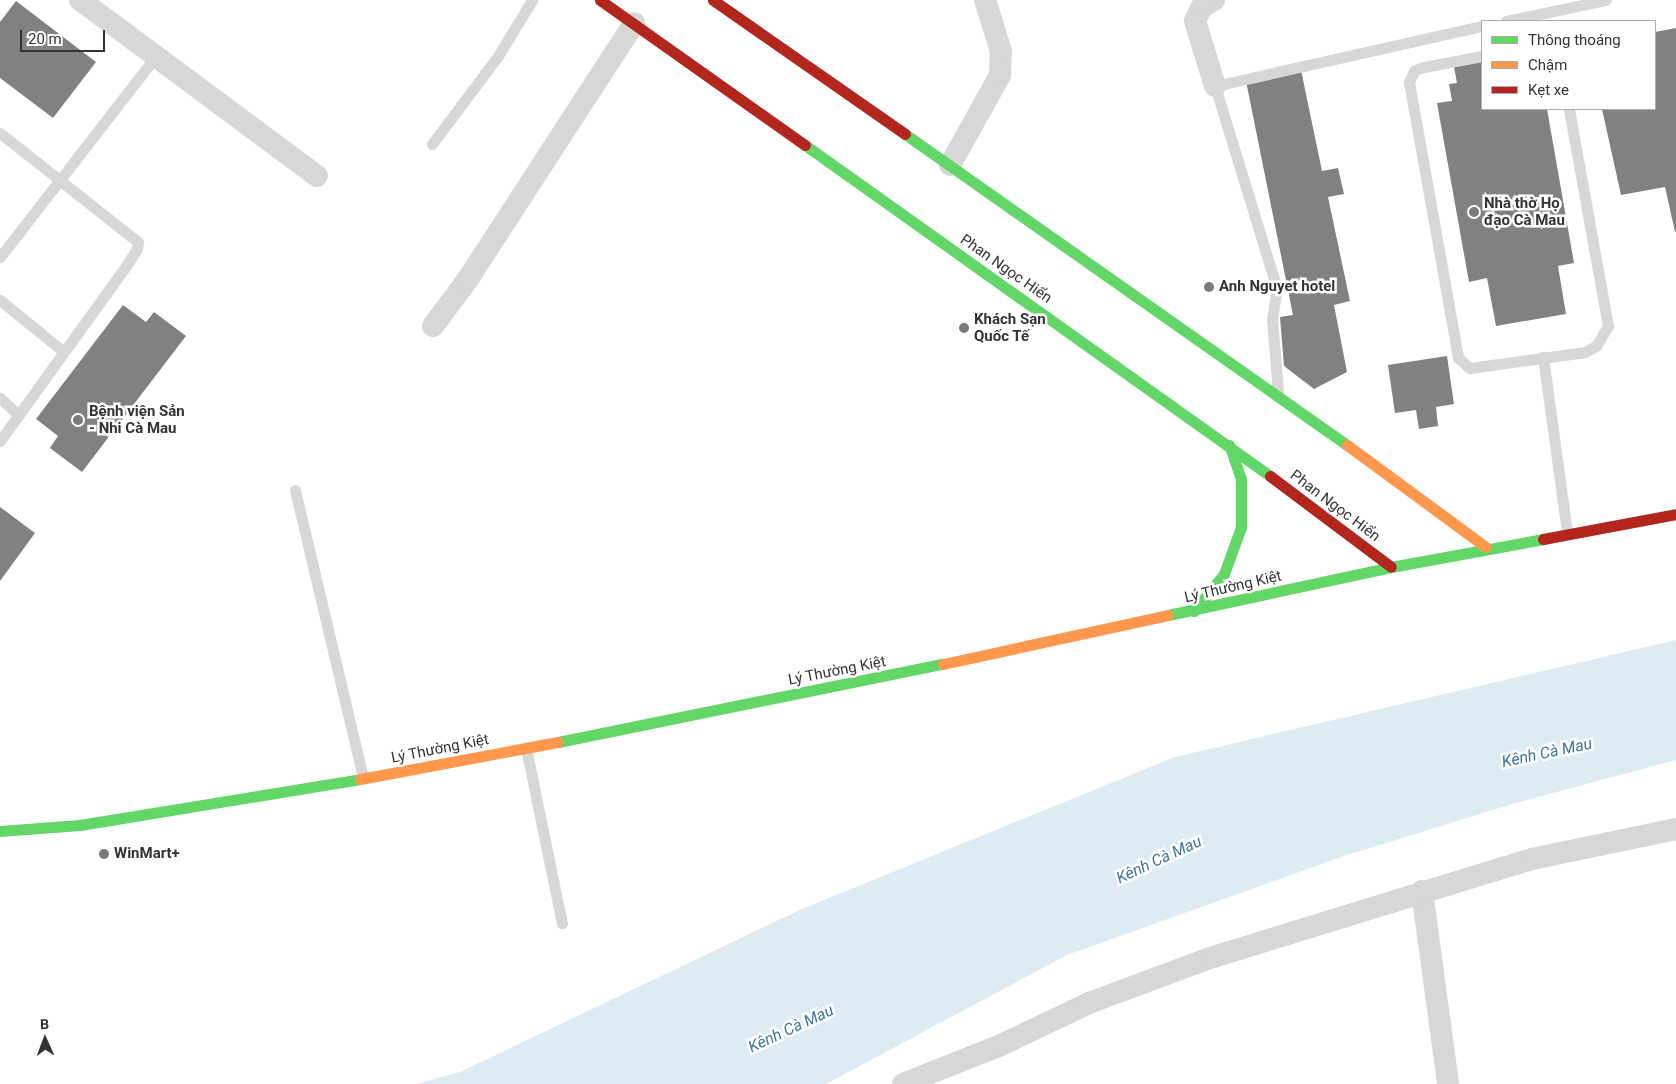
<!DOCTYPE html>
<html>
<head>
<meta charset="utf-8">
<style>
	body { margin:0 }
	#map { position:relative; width:1676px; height:1084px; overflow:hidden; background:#fff; font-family:Roboto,sans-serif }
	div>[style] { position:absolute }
	.water>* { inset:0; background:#ddebf3 }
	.building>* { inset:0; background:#818181 }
	.lane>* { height:11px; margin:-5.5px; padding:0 5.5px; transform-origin:5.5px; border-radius:5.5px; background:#d7d7d7 }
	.street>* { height:22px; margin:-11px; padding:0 11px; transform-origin:11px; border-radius:11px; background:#d7d7d7 }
	.fast>* { height:11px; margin:-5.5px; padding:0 5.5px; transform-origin:5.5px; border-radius:5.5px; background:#63d668 }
	.slow>* { height:11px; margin:-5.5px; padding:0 5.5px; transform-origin:5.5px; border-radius:5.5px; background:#ff974d }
	.jam>* { height:11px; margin:-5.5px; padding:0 5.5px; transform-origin:5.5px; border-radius:5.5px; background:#b3261e }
	.dots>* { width:14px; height:14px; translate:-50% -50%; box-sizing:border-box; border:2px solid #fff; border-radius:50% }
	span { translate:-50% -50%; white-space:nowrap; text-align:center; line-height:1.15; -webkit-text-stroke:5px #fff; paint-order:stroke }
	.poi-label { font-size:15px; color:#333; font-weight:700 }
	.left { translate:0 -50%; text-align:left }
	.street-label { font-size:15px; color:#333 }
	.water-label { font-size:16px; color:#3f7597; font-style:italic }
	.legend { position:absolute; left:1481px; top:20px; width:175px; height:90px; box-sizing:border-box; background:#fff; border:1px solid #adadad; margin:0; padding:6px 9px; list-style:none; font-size:15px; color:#333 }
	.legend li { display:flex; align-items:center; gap:10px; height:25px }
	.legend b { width:25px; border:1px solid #adadad }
	.north { position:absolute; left:20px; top:1014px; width:50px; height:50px; -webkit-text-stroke:4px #fff; paint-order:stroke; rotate:358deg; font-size:14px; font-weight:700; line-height:20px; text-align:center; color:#333 }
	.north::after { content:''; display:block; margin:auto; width:18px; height:22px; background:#333; clip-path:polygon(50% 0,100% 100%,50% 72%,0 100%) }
	.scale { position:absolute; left:20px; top:30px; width:85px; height:22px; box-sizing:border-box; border:2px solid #333; border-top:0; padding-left:6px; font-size:15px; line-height:18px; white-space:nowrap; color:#333; -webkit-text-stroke:4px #fff; paint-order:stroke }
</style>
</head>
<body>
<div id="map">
	<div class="water">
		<div style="clip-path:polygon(1676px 640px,1676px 760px,1512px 804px,1341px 857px,1067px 955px,826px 1084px,416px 1084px,460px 1072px,802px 909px,1175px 757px)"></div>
	</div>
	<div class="building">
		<div style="clip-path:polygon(16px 1px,96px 62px,53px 118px,0 78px,0 22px)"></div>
		<div style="clip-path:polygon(1676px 28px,1676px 232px,1675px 232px,1665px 187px,1621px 195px,1602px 109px,1655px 109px,1655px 32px)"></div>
		<div style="clip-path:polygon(1482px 62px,1482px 109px,1547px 109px,1574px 263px,1558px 266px,1566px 314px,1496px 326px,1487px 278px,1469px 282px,1437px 103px,1452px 101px,1449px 84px,1457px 83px,1454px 67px)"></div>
		<div style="clip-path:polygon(1301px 70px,1322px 171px,1338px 168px,1344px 194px,1328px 197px,1350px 301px,1334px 305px,1347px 372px,1314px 389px,1284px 366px,1280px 317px,1293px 315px,1246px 81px)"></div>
		<div style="clip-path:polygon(123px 305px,146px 322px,154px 312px,186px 336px,82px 472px,50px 448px,58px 436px,36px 419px)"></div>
		<div style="clip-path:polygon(1447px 356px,1454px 404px,1436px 407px,1438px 426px,1419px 429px,1416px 410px,1395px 413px,1388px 365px)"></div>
		<div style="clip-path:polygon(0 507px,35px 533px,0 581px)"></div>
	</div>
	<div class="lane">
		<div style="left:1506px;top:21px;width:102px;rotate:-11.9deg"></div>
		<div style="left:1482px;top:56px;width:60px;rotate:169.4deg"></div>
		<div style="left:1423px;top:67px;width:10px;rotate:156deg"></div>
		<div style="left:1414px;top:71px;width:12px;rotate:114deg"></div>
		<div style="left:1409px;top:82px;width:280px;rotate:79.9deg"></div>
		<div style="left:1458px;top:358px;width:16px;rotate:40deg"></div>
		<div style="left:1470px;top:368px;width:116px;rotate:-7.9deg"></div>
		<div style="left:1585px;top:352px;width:13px;rotate:-29deg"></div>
		<div style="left:1596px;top:346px;width:23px;rotate:-59deg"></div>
		<div style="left:1608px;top:326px;width:220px;rotate:-100.2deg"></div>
		<div style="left:0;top:133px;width:176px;rotate:38.3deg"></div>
		<div style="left:138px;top:242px;width:7px;rotate:98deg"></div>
		<div style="left:137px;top:249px;width:20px;rotate:123deg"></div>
		<div style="left:126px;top:266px;width:216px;rotate:125.8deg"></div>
		<div style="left:432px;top:144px;width:110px;rotate:-53.1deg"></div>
		<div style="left:498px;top:56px;width:66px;rotate:-58.7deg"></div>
		<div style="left:0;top:257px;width:254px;rotate:-52.2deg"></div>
		<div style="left:0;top:300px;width:82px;rotate:39.1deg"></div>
		<div style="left:1543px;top:357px;width:177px;rotate:82.2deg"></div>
		<div style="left:1278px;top:392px;width:73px;rotate:-94.7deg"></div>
		<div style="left:1272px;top:319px;width:30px;rotate:-81deg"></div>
		<div style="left:1277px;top:289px;width:212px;rotate:-107deg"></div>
		<div style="left:1215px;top:86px;width:274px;rotate:-12.7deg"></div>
		<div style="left:0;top:398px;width:25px;rotate:42deg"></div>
		<div style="left:295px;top:490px;width:296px;rotate:76.7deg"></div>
		<div style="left:526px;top:748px;width:179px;rotate:78.4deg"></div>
	</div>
	<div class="street">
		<div style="left:80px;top:0;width:295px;rotate:36.6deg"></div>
		<div style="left:1214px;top:0;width:15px;rotate:148deg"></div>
		<div style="left:1201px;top:8px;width:14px;rotate:115deg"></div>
		<div style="left:1195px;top:21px;width:68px;rotate:72.9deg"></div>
		<div style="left:950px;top:165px;width:103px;rotate:-60.9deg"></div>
		<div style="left:1000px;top:75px;width:24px;rotate:-88deg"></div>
		<div style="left:1001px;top:51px;width:53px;rotate:-107.4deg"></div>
		<div style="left:433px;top:326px;width:59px;rotate:-53.3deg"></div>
		<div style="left:468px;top:279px;width:305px;rotate:-57deg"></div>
		<div style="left:1422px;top:891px;width:195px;rotate:82.3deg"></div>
		<div style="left:903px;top:1084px;width:105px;rotate:-21.7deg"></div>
		<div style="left:1001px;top:1045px;width:98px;rotate:-25.5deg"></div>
		<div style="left:1089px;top:1003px;width:129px;rotate:-20.4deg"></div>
		<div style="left:1210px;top:958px;width:337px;rotate:-17.1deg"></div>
		<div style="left:1532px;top:859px;width:147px;rotate:-11.8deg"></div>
	</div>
	<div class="fast">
		<div style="left:905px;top:134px;width:540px;rotate:35.13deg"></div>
		<div style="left:805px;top:145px;width:571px;rotate:35.44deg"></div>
		<div style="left:1194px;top:611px;width:48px;rotate:-51deg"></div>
		<div style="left:1224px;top:574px;width:50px;rotate:-70.1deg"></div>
		<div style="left:1241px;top:527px;width:48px;rotate:-90deg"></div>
		<div style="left:1241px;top:479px;width:36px;rotate:-109deg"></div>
		<div style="left:1168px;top:615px;width:228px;rotate:-12.1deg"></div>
		<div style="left:1391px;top:567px;width:155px;rotate:-10.4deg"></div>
		<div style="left:558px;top:742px;width:393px;rotate:-11.5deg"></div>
		<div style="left:0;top:831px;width:80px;rotate:-4.3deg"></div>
		<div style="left:80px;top:825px;width:284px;rotate:-9.3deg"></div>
	</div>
	<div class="slow">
		<div style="left:1347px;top:445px;width:172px;rotate:36.3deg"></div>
		<div style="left:943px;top:664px;width:230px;rotate:-12.3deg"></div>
		<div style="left:360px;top:779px;width:201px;rotate:-10.6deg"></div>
	</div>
	<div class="jam">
		<div style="left:600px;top:0;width:251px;rotate:35.3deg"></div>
		<div style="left:713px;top:0;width:234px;rotate:34.9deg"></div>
		<div style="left:1270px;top:476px;width:151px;rotate:36.9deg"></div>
		<div style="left:1543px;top:539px;width:135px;rotate:-10.6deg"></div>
	</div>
	<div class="dots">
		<div style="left:1474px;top:212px;background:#7a7a7a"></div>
		<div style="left:1209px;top:287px;background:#7a7a7a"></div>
		<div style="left:964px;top:328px;background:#7a7a7a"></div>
		<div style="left:78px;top:420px;background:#7a7a7a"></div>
		<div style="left:104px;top:854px;background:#7a7a7a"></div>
	</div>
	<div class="poi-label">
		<span class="left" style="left:1484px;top:212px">Nhà thờ Họ<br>đạo Cà Mau</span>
		<span class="left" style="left:1219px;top:287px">Anh Nguyet hotel</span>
		<span class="left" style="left:974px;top:328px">Khách Sạn<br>Quốc Tế</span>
		<span class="left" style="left:89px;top:420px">Bệnh viện Sản<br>- Nhi Cà Mau</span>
		<span class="left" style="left:114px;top:854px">WinMart+</span>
	</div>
	<div class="street-label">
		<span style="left:1006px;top:269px;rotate:35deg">Phan Ngọc Hiển</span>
		<span style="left:1335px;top:506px;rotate:37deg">Phan Ngọc Hiển</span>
		<span style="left:1233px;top:587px;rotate:-13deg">Lý Thường Kiệt</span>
		<span style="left:837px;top:671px;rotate:-11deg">Lý Thường Kiệt</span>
		<span style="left:440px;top:749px;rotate:-11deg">Lý Thường Kiệt</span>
	</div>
	<div class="water-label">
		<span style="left:1547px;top:753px;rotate:-12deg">Kênh Cà Mau</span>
		<span style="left:1159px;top:860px;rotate:-25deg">Kênh Cà Mau</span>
		<span style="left:791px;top:1029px;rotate:-25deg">Kênh Cà Mau</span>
	</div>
	<ul class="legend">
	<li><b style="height:6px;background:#63d668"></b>Thông thoáng</li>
	<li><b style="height:6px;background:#ff974d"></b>Chậm</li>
	<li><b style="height:6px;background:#b3261e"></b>Kẹt xe</li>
	</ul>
	<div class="north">B</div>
	<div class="scale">20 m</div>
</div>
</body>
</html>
